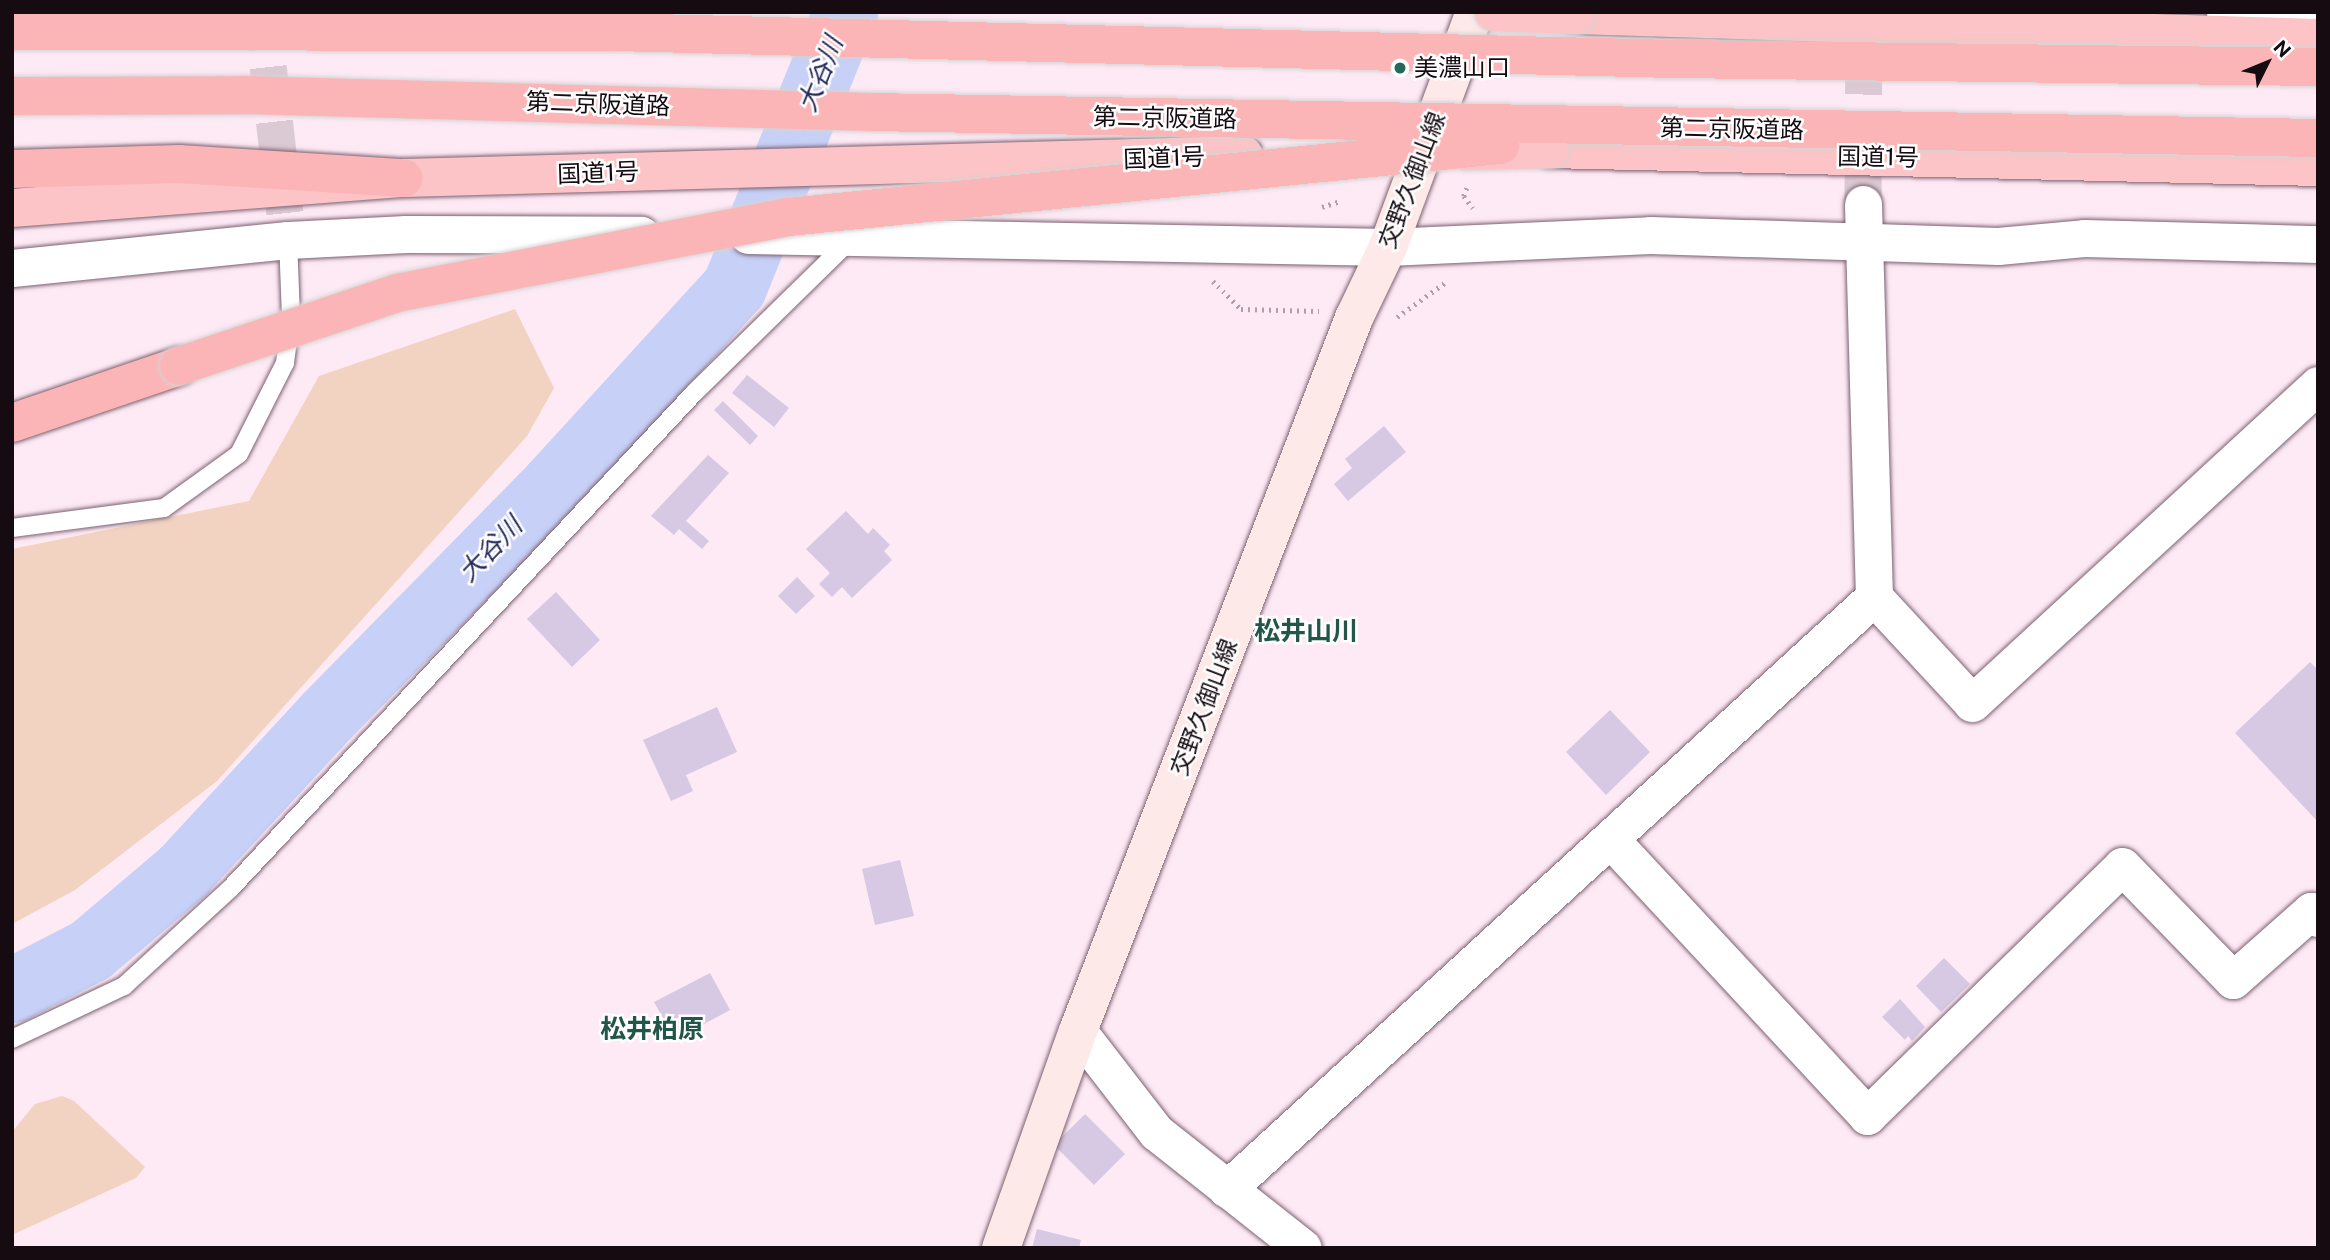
<!DOCTYPE html>
<html>
<head>
<meta charset="utf-8">
<style>
	body { margin:0 }
	#map { position:relative; width:2330px; height:1260px; overflow:hidden; background:#feeaf5; font-family:"Public Sans","Noto Sans JP",sans-serif }
	div>[style] { position:absolute }
	.green>* { inset:0; background:#f2d3c2 }
	.river>* { height:65px; margin:-32.5px; padding:0 32.5px; transform-origin:32.5px; border-radius:32.5px; background:#c7d0f7 }
	.building>* { inset:0; background:#d7c8e4 }
	.minor-tunnel>* { height:37px; margin-top:-18.5px; transform-origin:0; background:repeating-linear-gradient(90deg,#dbc9d3 0 37px,transparent 0 55px) }
	.path>* { height:4.5px; margin-top:-2.25px; transform-origin:0; background:repeating-linear-gradient(90deg,#b09fa8 0 2px,transparent 0 7px) }
	.roads { filter:drop-shadow(0 0 2px #7c6171) drop-shadow(0 0 2px #7c6171) }
	.service>* { height:18px; margin:-9px; padding:0 9px; transform-origin:9px; border-radius:9px; background:#fff }
	.minor>* { height:37px; margin:-18.5px; padding:0 18.5px; transform-origin:18.5px; border-radius:18.5px; background:#fff }
	.secondary>* { height:38px; margin:-19px; padding:0 19px; transform-origin:19px; border-radius:19px; background:#fee9e9 }
	.trunk>* { height:38px; margin:-19px; padding:0 19px; transform-origin:19px; border-radius:19px; background:#fcc4c6 }
	.motorway>* { height:38px; margin:-19px; padding:0 19px; transform-origin:19px; border-radius:19px; background:#fcb5b7 }
	.bridges { filter:drop-shadow(0 0 2px #d5d3d4) drop-shadow(0 0 2px #d5d3d4) }
	.trunk-bridge>* { height:38px; margin:-19px; padding:0 19px; transform-origin:19px; border-radius:19px; background:#fcc4c6 }
	.motorway-bridge>* { height:38px; margin:-19px; padding:0 19px; transform-origin:19px; border-radius:19px; background:#fcb5b7 }
	.dots>* { width:19px; height:19px; translate:-50% -50%; box-sizing:border-box; border:4px solid #fefefe; border-radius:50% }
	span { translate:-50% -50%; white-space:nowrap; text-align:center; line-height:1.15; -webkit-text-stroke:5px #fefefe; paint-order:stroke }
	.poi-label { font-size:24px; color:#150b11 }
	.left { translate:0 -50%; text-align:left }
	.street-label { font-size:24px; color:#150b11 }
	.water-label { font-size:26px; color:#242a5a; font-style:italic }
	.neighbourhood-label { font-size:26px; color:#225649; font-weight:700 }
	.frame { position:absolute; inset:0; border:14px solid #150b11; pointer-events:none }
	.north { position:absolute; left:2232px; top:28px; width:70px; height:70px; -webkit-text-stroke:5px #fefefe; paint-order:stroke; rotate:47deg; font-size:19px; font-weight:700; line-height:28px; text-align:center; color:#150b11 }
	.north::after { content:''; display:block; margin:auto; width:24px; height:32px; background:#150b11; clip-path:polygon(50% 0,100% 100%,50% 72%,0 100%) }
</style>
</head>
<body>
<div id="map">
	<div class="green">
		<div style="clip-path:polygon(515px 309px,554px 388px,527px 436px,217px 781px,75px 890px,12px 924px,12px 549px,249px 501px,319px 376px)"></div>
		<div style="clip-path:polygon(62px 1096px,74px 1101px,145px 1167px,136px 1178px,12px 1235px,12px 1132px,35px 1104px)"></div>
	</div>
	<div class="river">
		<div style="left:12px;top:990px;width:88px;rotate:-27.1deg"></div>
		<div style="left:90px;top:950px;width:122px;rotate:-40.3deg"></div>
		<div style="left:183px;top:871px;width:212px;rotate:-47.3deg"></div>
		<div style="left:327px;top:715px;width:321px;rotate:-45.5deg"></div>
		<div style="left:552px;top:486px;width:270px;rotate:-47.6deg"></div>
		<div style="left:734px;top:287px;width:297px;rotate:-68deg"></div>
	</div>
	<div class="building">
		<div style="clip-path:polygon(747px 375px,789px 408px,774px 427px,732px 393px)"></div>
		<div style="clip-path:polygon(723px 401px,758px 436px,750px 445px,714px 410px)"></div>
		<div style="clip-path:polygon(1384px 426px,1406px 452px,1348px 501px,1334px 484px,1352px 468px,1345px 459px)"></div>
		<div style="clip-path:polygon(708px 455px,729px 473px,686px 521px,709px 541px,702px 549px,679px 529px,674px 535px,651px 516px)"></div>
		<div style="clip-path:polygon(846px 511px,868px 534px,873px 528px,890px 545px,884px 551px,892px 560px,852px 598px,842px 587px,832px 597px,819px 584px,830px 573px,806px 549px)"></div>
		<div style="clip-path:polygon(797px 577px,815px 596px,796px 614px,778px 596px)"></div>
		<div style="clip-path:polygon(556px 592px,600px 640px,572px 667px,527px 619px)"></div>
		<div style="clip-path:polygon(2310px 662px,2318px 670px,2318px 822px,2235px 733px)"></div>
		<div style="clip-path:polygon(717px 707px,737px 752px,686px 775px,693px 791px,671px 801px,643px 740px)"></div>
		<div style="clip-path:polygon(1610px 710px,1650px 752px,1606px 795px,1566px 752px)"></div>
		<div style="clip-path:polygon(900px 860px,914px 916px,875px 925px,862px 869px)"></div>
		<div style="clip-path:polygon(1944px 958px,1970px 984px,1941px 1012px,1916px 986px)"></div>
		<div style="clip-path:polygon(710px 973px,730px 1010px,680px 1037px,676px 1030px,671px 1032px,654px 1002px)"></div>
		<div style="clip-path:polygon(1900px 999px,1925px 1027px,1912px 1041px,1908px 1036px,1905px 1040px,1882px 1017px)"></div>
		<div style="clip-path:polygon(1085px 1114px,1125px 1154px,1094px 1185px,1054px 1145px)"></div>
		<div style="clip-path:polygon(1037px 1229px,1081px 1240px,1079px 1248px,1032px 1248px)"></div>
	</div>
	<div class="minor-tunnel">
		<div style="left:262px;top:12px;width:229px;rotate:83.5deg"></div>
		<div style="left:1863px;top:204px;width:174px;rotate:-89.7deg"></div>
	</div>
	<div class="path">
		<div style="left:1467px;top:188px;width:9px;rotate:111deg"></div>
		<div style="left:1464px;top:196px;width:15px;rotate:53deg"></div>
		<div style="left:1322px;top:207px;width:19px;rotate:-18deg"></div>
		<div style="left:1213px;top:281px;width:40px;rotate:45deg"></div>
		<div style="left:1241px;top:309px;width:78px;rotate:1.5deg"></div>
		<div style="left:1397px;top:317px;width:60px;rotate:-35.5deg"></div>
	</div>
	<div class="roads">
		<div class="service">
			<div style="left:12px;top:528px;width:153px;rotate:-7.5deg"></div>
			<div style="left:164px;top:508px;width:92px;rotate:-35.8deg"></div>
			<div style="left:239px;top:454px;width:102px;rotate:-63.2deg"></div>
			<div style="left:285px;top:363px;width:46px;rotate:-82.6deg"></div>
			<div style="left:291px;top:317px;width:77px;rotate:-92.2deg"></div>
			<div style="left:12px;top:1039px;width:124px;rotate:-25.3deg"></div>
			<div style="left:124px;top:986px;width:144px;rotate:-42.5deg"></div>
			<div style="left:230px;top:889px;width:681px;rotate:-46.91deg"></div>
			<div style="left:695px;top:392px;width:220px;rotate:-44.4deg"></div>
		</div>
		<div class="minor">
			<div style="left:2225px;top:12px;width:93px;rotate:1.8deg"></div>
			<div style="left:1863px;top:204px;width:393px;rotate:88.4deg"></div>
			<div style="left:1874px;top:597px;width:144px;rotate:47.2deg"></div>
			<div style="left:1972px;top:703px;width:470px;rotate:-42.6deg"></div>
			<div style="left:748px;top:235px;width:640px;rotate:1.07deg"></div>
			<div style="left:1388px;top:247px;width:262px;rotate:-2.6deg"></div>
			<div style="left:1650px;top:235px;width:348px;rotate:1.8deg"></div>
			<div style="left:1998px;top:246px;width:86px;rotate:-5.3deg"></div>
			<div style="left:2084px;top:238px;width:234px;rotate:1.5deg"></div>
			<div style="left:12px;top:268px;width:277px;rotate:-5.8deg"></div>
			<div style="left:288px;top:240px;width:118px;rotate:-2.9deg"></div>
			<div style="left:406px;top:234px;width:235px;rotate:0.2deg"></div>
			<div style="left:1610px;top:839px;width:378px;rotate:47.1deg"></div>
			<div style="left:1867px;top:1116px;width:357px;rotate:-44.4deg"></div>
			<div style="left:2122px;top:866px;width:159px;rotate:45.8deg"></div>
			<div style="left:2233px;top:980px;width:104px;rotate:-41.5deg"></div>
			<div style="left:2311px;top:911px;width:10px;rotate:45deg"></div>
			<div style="left:1078px;top:1031px;width:128px;rotate:52.3deg"></div>
			<div style="left:1156px;top:1132px;width:187px;rotate:38.3deg"></div>
			<div style="left:1227px;top:1189px;width:877px;rotate:-42.46deg"></div>
		</div>
		<div class="secondary">
			<div style="left:1001px;top:1248px;width:230px;rotate:-70.5deg"></div>
			<div style="left:1078px;top:1031px;width:765px;rotate:-68.84deg"></div>
			<div style="left:1354px;top:318px;width:79px;rotate:-64.4deg"></div>
			<div style="left:1388px;top:247px;width:251px;rotate:-69.7deg"></div>
		</div>
		<div class="trunk">
			<div style="left:1575px;top:15px;width:743px;rotate:1.77deg"></div>
			<div style="left:1550px;top:149px;width:768px;rotate:1.34deg"></div>
			<div style="left:12px;top:208px;width:393px;rotate:-4.4deg"></div>
			<div style="left:404px;top:178px;width:840px;rotate:-1.57deg"></div>
		</div>
		<div class="motorway">
			<div style="left:12px;top:169px;width:167px;rotate:-1.7deg"></div>
			<div style="left:179px;top:164px;width:225px;rotate:3.6deg"></div>
			<div style="left:12px;top:423px;width:176px;rotate:-18.8deg"></div>
		</div>
	</div>
	<div class="bridges">
		<div class="trunk-bridge">
			<div style="left:1494px;top:12px;width:81px;rotate:2.1deg"></div>
			<div style="left:1465px;top:151px;width:85px;rotate:-1.3deg"></div>
		</div>
		<div class="motorway-bridge">
			<div style="left:12px;top:31px;width:602px;rotate:0.1deg"></div>
			<div style="left:614px;top:32px;width:1060px;rotate:1.46deg"></div>
			<div style="left:1674px;top:59px;width:644px;rotate:0.71deg"></div>
			<div style="left:12px;top:96px;width:233px;rotate:-0.2deg"></div>
			<div style="left:245px;top:95px;width:626px;rotate:1.56deg"></div>
			<div style="left:871px;top:112px;width:1447px;rotate:1.03deg"></div>
			<div style="left:179px;top:366px;width:230px;rotate:-18.5deg"></div>
			<div style="left:397px;top:293px;width:399px;rotate:-11deg"></div>
			<div style="left:789px;top:217px;width:715px;rotate:-5.78deg"></div>
		</div>
	</div>
	<div class="dots">
		<div style="left:1400px;top:68px;background:#276958"></div>
	</div>
	<div class="poi-label">
		<span class="left" style="left:1414px;top:68px">美濃山口</span>
	</div>
	<div class="street-label">
		<span style="left:598px;top:104px;rotate:2deg">第二京阪道路</span>
		<span style="left:1165px;top:118px;rotate:1deg">第二京阪道路</span>
		<span style="left:1732px;top:129px;rotate:1deg">第二京阪道路</span>
		<span style="left:1878px;top:157px;rotate:1deg">国道1号</span>
		<span style="left:1164px;top:158px;rotate:-2deg">国道1号</span>
		<span style="left:598px;top:173px;rotate:-2deg">国道1号</span>
		<span style="left:1412px;top:180px;rotate:-69deg">交野久御山線</span>
		<span style="left:1204px;top:707px;rotate:-69deg">交野久御山線</span>
	</div>
	<div class="water-label">
		<span style="left:820px;top:74px;rotate:-68deg">大谷川</span>
		<span style="left:490px;top:549px;rotate:-46deg">大谷川</span>
	</div>
	<div class="neighbourhood-label">
		<span style="left:1306px;top:631px">松井山川</span>
		<span style="left:652px;top:1029px">松井柏原</span>
	</div>
	<div class="frame"></div>
	<div class="north">N</div>
</div>
</body>
</html>
